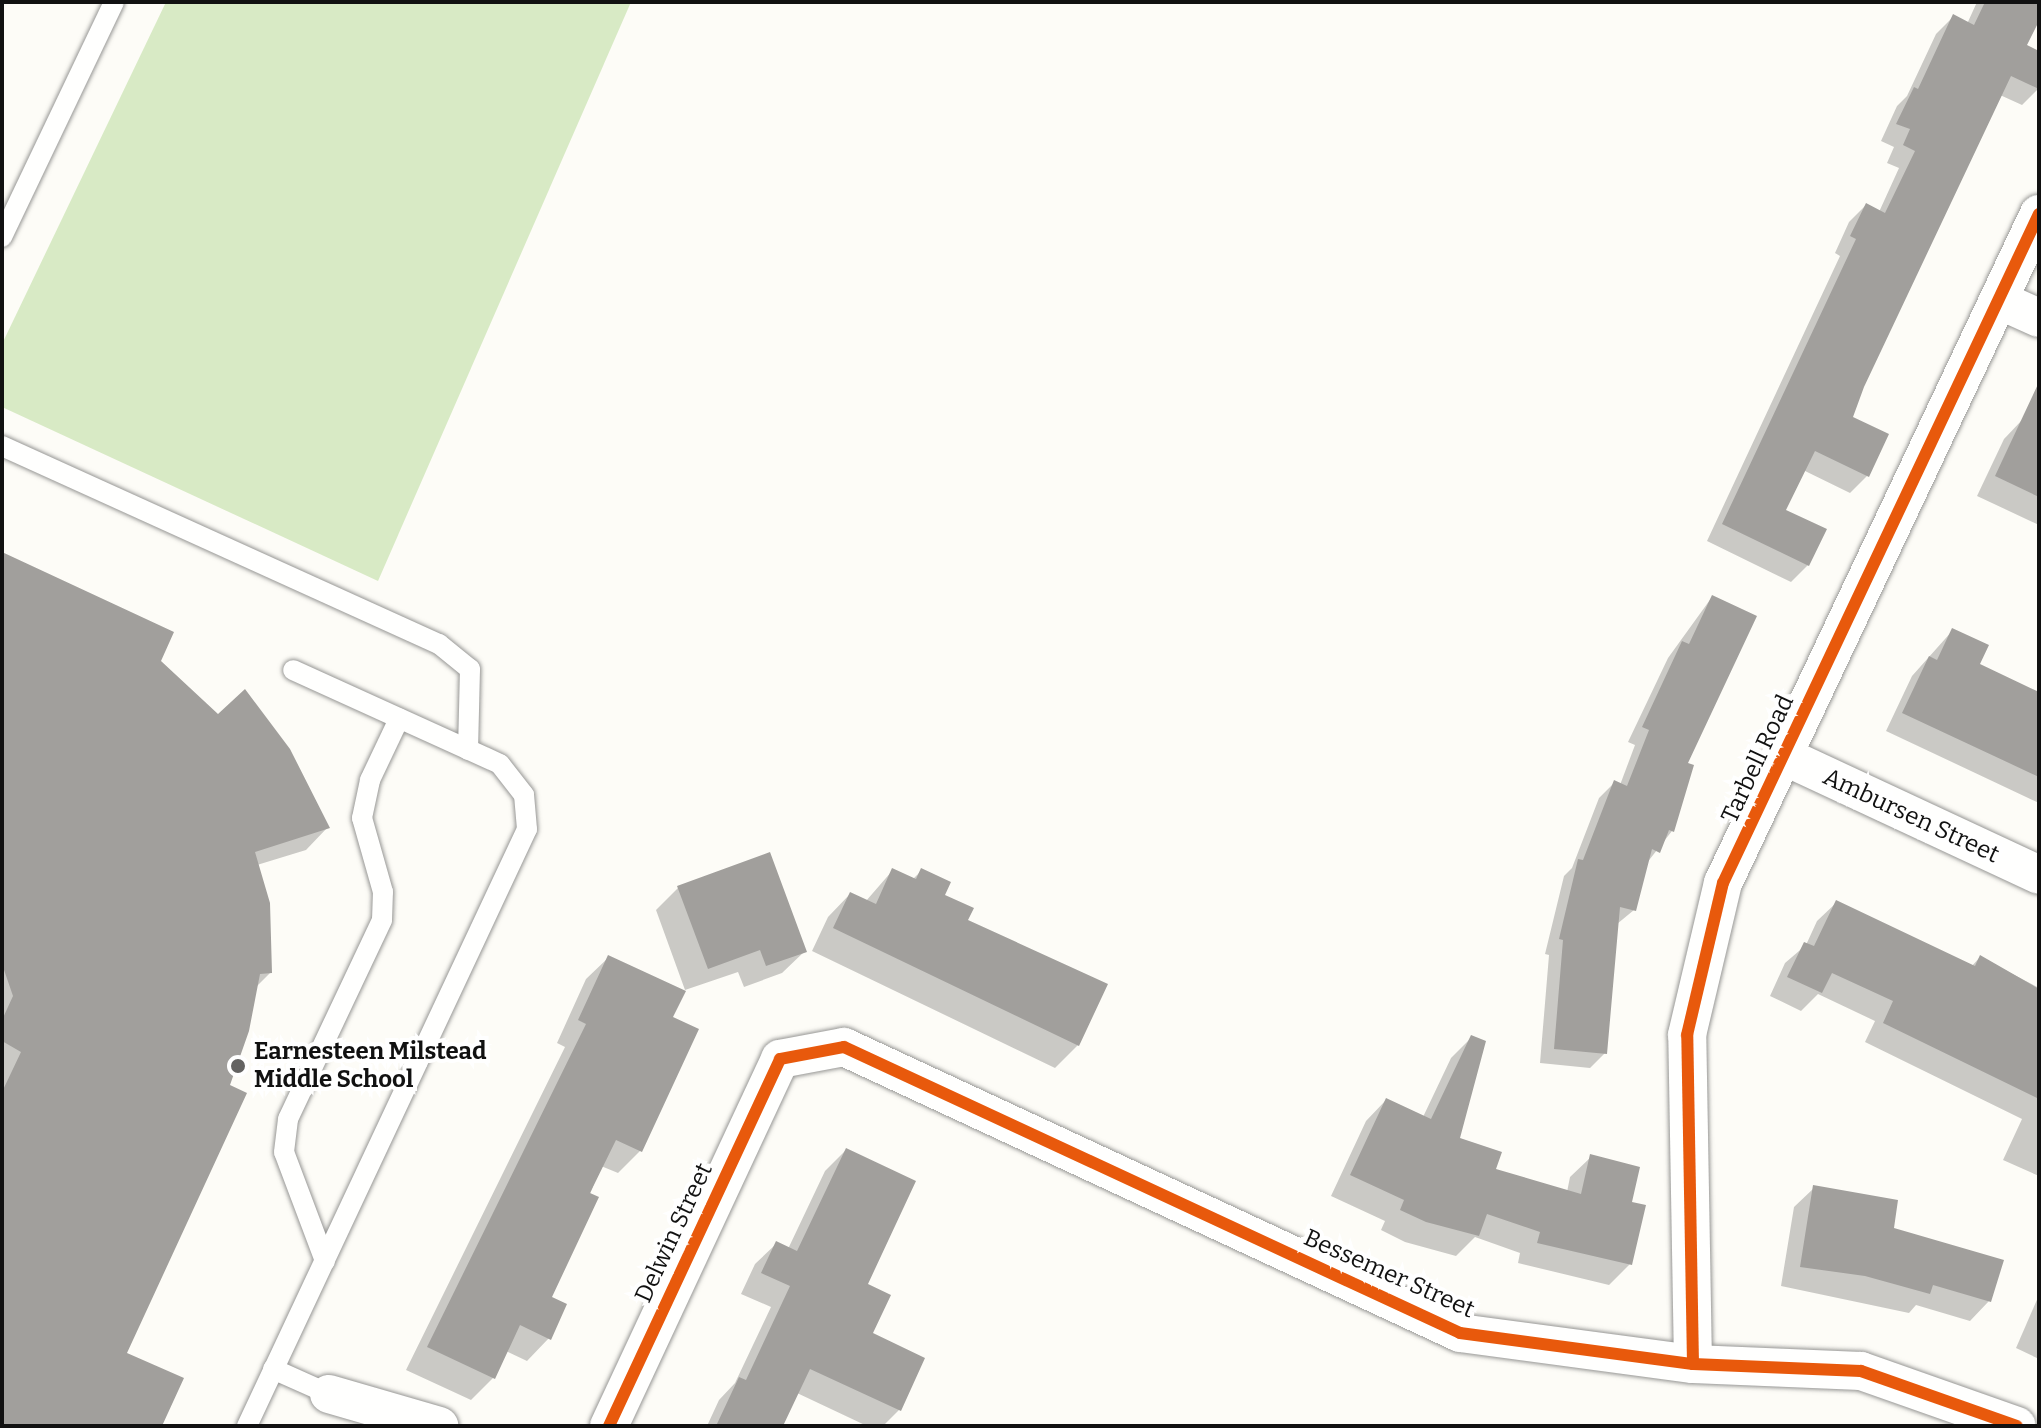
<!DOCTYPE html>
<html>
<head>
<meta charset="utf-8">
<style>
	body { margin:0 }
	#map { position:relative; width:2041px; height:1428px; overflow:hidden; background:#fdfcf7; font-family:Bitter,serif }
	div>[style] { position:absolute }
	.forest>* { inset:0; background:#d8eac5 }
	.shadow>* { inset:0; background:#0003 }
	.building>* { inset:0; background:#a19f9c }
	.roads { filter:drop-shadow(0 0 2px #979795) drop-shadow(0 0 2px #979795) }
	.lane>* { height:20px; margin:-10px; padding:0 10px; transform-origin:10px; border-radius:10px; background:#fffffe }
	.street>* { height:38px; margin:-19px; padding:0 19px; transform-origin:19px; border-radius:19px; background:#fffffe }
	.cycleway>* { height:12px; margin:-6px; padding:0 6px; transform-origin:6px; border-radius:6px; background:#e8590c }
	.dots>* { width:22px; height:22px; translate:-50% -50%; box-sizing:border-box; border:4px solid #fff; border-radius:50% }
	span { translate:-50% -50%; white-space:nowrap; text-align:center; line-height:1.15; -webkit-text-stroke:8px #fff; paint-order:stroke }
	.street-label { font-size:24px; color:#111 }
	.poi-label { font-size:24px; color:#111; font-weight:700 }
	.left { translate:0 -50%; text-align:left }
	.frame { position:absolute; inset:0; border:4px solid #111; pointer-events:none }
</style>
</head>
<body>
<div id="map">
	<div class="forest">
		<div style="clip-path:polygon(166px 2px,631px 2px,378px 581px,2px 407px,2px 344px)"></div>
	</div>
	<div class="shadow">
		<div style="clip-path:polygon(1977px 2px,2039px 2px,2039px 16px,2025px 46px,2039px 53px,2039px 88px,2022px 105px,2000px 95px,1862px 387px,1850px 418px,1867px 476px,1850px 493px,1803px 470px,1784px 511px,1808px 565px,1791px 582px,1707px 541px,1840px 256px,1835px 253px,1849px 222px,1866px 205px,1879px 212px,1899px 168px,1887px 163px,1894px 147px,1881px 141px,1897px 106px,1907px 96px,1936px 34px,1953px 17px,1967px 24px)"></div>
		<div style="clip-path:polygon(2023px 419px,2039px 427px,2039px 525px,1977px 496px,2004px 439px)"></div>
		<div style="clip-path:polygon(2px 554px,159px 661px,328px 827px,306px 850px,257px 865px,270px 973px,255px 988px,124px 1354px,160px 1426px,2px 1426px)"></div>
		<div style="clip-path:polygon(1712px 597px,1672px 831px,1646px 864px,1634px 910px,1617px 924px,1605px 1053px,1590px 1068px,1540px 1063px,1549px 955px,1545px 954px,1564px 876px,1572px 868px,1599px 798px,1614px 783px,1620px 785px,1635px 745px,1628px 742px,1668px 658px)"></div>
		<div style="clip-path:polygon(1953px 630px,1977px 665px,2039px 694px,2039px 803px,1886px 731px,1912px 676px)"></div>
		<div style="clip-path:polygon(892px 871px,912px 880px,921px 871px,1078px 1045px,1055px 1068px,812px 951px,828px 917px,850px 894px,866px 901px)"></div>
		<div style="clip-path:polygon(678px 888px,805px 951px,782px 973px,744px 987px,738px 972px,685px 990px,656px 910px)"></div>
		<div style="clip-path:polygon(1837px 902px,1971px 967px,1980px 957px,2039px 988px,2039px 1176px,2003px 1160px,2022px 1119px,1865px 1042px,1875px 1021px,1818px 994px,1801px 1011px,1770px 996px,1785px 963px,1806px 945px,1817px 921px)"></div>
		<div style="clip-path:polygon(609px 957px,671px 1018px,640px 1151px,618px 1173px,601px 1166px,549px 1298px,549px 1338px,527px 1361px,506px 1351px,493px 1378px,471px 1400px,406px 1370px,565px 1047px,557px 1043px,586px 979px)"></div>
		<div style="clip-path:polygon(1471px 1038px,1458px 1139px,1493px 1170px,1567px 1192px,1570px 1177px,1591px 1157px,1629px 1203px,1630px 1264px,1609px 1285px,1518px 1263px,1520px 1253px,1475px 1237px,1456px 1256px,1405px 1242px,1381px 1230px,1385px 1221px,1331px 1196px,1366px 1121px,1386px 1100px,1423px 1117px,1451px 1058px)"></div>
		<div style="clip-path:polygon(846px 1150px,870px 1334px,923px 1359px,899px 1410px,883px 1426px,867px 1426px,797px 1393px,781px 1426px,707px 1426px,719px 1400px,735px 1383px,771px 1307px,741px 1294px,755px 1264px,776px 1244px,788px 1249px,825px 1171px)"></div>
		<div style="clip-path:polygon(1814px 1188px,1892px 1230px,1989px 1301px,1970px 1321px,1916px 1305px,1909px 1313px,1781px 1286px,1794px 1207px)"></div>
		<div style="clip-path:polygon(2039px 1295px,2039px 1359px,2016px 1348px)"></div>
	</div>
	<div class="building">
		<div style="clip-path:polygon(1985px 2px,2039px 2px,2039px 21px,2027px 45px,2039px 51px,2039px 89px,2011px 76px,1864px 387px,1853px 417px,1889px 434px,1869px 477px,1815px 451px,1786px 510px,1827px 529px,1809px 566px,1722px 524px,1856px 239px,1850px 236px,1866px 203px,1885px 213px,1915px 151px,1903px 145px,1910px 129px,1896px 124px,1914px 87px,1918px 89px,1953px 14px,1974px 25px)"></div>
		<div style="clip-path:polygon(2039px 382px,2039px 497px,1995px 476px)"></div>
		<div style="clip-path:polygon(2px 552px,174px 632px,161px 661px,218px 714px,245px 689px,290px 749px,330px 828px,255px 852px,270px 903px,272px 973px,260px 974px,249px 1031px,230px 1085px,247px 1093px,127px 1353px,184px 1378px,162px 1426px,2px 1426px,2px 1092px,21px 1052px,2px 1041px,2px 1020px,13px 996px,2px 964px)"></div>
		<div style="clip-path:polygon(1712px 595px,1757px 616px,1688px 763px,1694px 765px,1674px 832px,1669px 830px,1660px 853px,1652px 849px,1636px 911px,1620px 907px,1607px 1054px,1554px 1049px,1563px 940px,1559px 939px,1578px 859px,1583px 860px,1614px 780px,1627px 786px,1649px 730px,1642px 727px,1682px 641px,1689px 644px)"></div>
		<div style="clip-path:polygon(1952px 628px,1989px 645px,1980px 664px,2039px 692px,2039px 777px,1902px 713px,1929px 656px,1937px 660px)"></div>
		<div style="clip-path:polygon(770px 852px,807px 952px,766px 966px,760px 950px,708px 969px,677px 886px)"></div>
		<div style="clip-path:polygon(892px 868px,916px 879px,921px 868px,951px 882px,945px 895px,974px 908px,968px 920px,1108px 984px,1079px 1046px,833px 928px,850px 892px,876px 904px)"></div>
		<div style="clip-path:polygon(1836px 900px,1975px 966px,1980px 955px,2039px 989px,2039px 1099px,1883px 1023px,1893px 1001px,1832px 973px,1822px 993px,1787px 977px,1804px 942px,1814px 946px)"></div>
		<div style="clip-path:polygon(608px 955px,686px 991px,673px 1017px,699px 1029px,642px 1152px,616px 1140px,590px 1193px,599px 1197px,552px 1297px,567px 1304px,551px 1340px,520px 1325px,495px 1379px,427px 1347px,586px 1024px,578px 1020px)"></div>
		<div style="clip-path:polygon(1471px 1035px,1486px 1041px,1460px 1138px,1502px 1152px,1496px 1169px,1581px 1194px,1590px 1154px,1640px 1167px,1632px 1202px,1646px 1205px,1632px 1265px,1537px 1243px,1540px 1232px,1487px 1214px,1479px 1236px,1426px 1222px,1400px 1210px,1404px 1200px,1350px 1175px,1386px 1098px,1431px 1119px)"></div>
		<div style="clip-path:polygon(846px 1148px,916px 1181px,868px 1284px,891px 1295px,873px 1333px,925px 1358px,901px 1411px,810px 1369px,783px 1426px,716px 1426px,739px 1377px,746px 1380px,790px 1286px,761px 1273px,776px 1241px,797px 1251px)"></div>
		<div style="clip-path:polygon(1813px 1185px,1898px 1200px,1894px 1228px,2004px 1260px,1991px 1302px,1933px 1285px,1930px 1294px,1865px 1276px,1800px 1267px)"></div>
	</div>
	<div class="roads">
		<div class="lane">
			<div style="left:2px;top:237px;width:260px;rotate:-64.5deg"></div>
			<div style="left:2px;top:446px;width:480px;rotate:24.4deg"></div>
			<div style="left:439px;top:644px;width:40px;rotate:39deg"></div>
			<div style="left:470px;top:669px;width:81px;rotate:91.4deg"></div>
			<div style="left:325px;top:1261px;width:116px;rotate:-110.6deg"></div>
			<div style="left:284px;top:1152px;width:33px;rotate:-83deg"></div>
			<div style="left:288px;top:1119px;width:220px;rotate:-64.7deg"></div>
			<div style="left:382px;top:920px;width:28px;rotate:-88deg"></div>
			<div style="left:383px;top:892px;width:77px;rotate:-105.8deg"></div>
			<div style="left:362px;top:818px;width:39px;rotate:-78deg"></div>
			<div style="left:370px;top:780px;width:68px;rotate:-64.6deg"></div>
			<div style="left:273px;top:1369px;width:61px;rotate:24.1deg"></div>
			<div style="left:247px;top:1426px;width:659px;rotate:-64.87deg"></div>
			<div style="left:527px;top:829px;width:34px;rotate:-95deg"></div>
			<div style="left:524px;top:795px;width:39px;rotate:-128deg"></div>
			<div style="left:500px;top:764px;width:227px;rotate:-155.6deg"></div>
		</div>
		<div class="street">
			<div style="left:1999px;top:300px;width:44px;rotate:24.2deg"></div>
			<div style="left:1784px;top:756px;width:281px;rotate:25deg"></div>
			<div style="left:1693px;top:1364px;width:329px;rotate:-91deg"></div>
			<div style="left:1687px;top:1035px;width:156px;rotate:-76.7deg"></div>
			<div style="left:1723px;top:883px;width:740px;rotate:-64.72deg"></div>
			<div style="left:329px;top:1394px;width:115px;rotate:16.2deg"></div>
			<div style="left:609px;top:1426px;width:405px;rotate:-65deg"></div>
			<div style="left:780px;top:1059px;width:65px;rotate:-10.6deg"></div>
			<div style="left:844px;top:1047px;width:679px;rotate:24.9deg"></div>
			<div style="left:1460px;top:1333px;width:235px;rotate:7.6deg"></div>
			<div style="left:1693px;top:1364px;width:168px;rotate:2.4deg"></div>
			<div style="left:1861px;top:1371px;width:165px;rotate:19.4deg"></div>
		</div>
	</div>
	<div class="cycleway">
		<div style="left:1693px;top:1364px;width:329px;rotate:-91deg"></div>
		<div style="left:1687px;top:1035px;width:156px;rotate:-76.7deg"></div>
		<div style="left:1723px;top:883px;width:740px;rotate:-64.72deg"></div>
		<div style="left:609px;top:1426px;width:405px;rotate:-65deg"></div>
		<div style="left:780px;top:1059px;width:65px;rotate:-10.6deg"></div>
		<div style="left:844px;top:1047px;width:679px;rotate:24.9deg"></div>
		<div style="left:1460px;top:1333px;width:235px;rotate:7.6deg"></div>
		<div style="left:1693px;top:1364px;width:168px;rotate:2.4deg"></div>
		<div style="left:1861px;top:1371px;width:165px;rotate:19.4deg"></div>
	</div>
	<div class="dots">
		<div style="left:238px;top:1066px;background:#646362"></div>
	</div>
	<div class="street-label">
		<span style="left:1758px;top:759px;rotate:-65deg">Tarbell Road</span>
		<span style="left:1911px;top:816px;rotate:25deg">Ambursen Street</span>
		<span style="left:674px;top:1233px;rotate:-65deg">Delwin Street</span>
		<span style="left:1389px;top:1274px;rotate:24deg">Bessemer Street</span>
	</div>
	<div class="poi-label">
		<span class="left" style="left:254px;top:1066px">Earnesteen Milstead<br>Middle School</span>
	</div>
	<div class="frame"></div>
</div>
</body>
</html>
